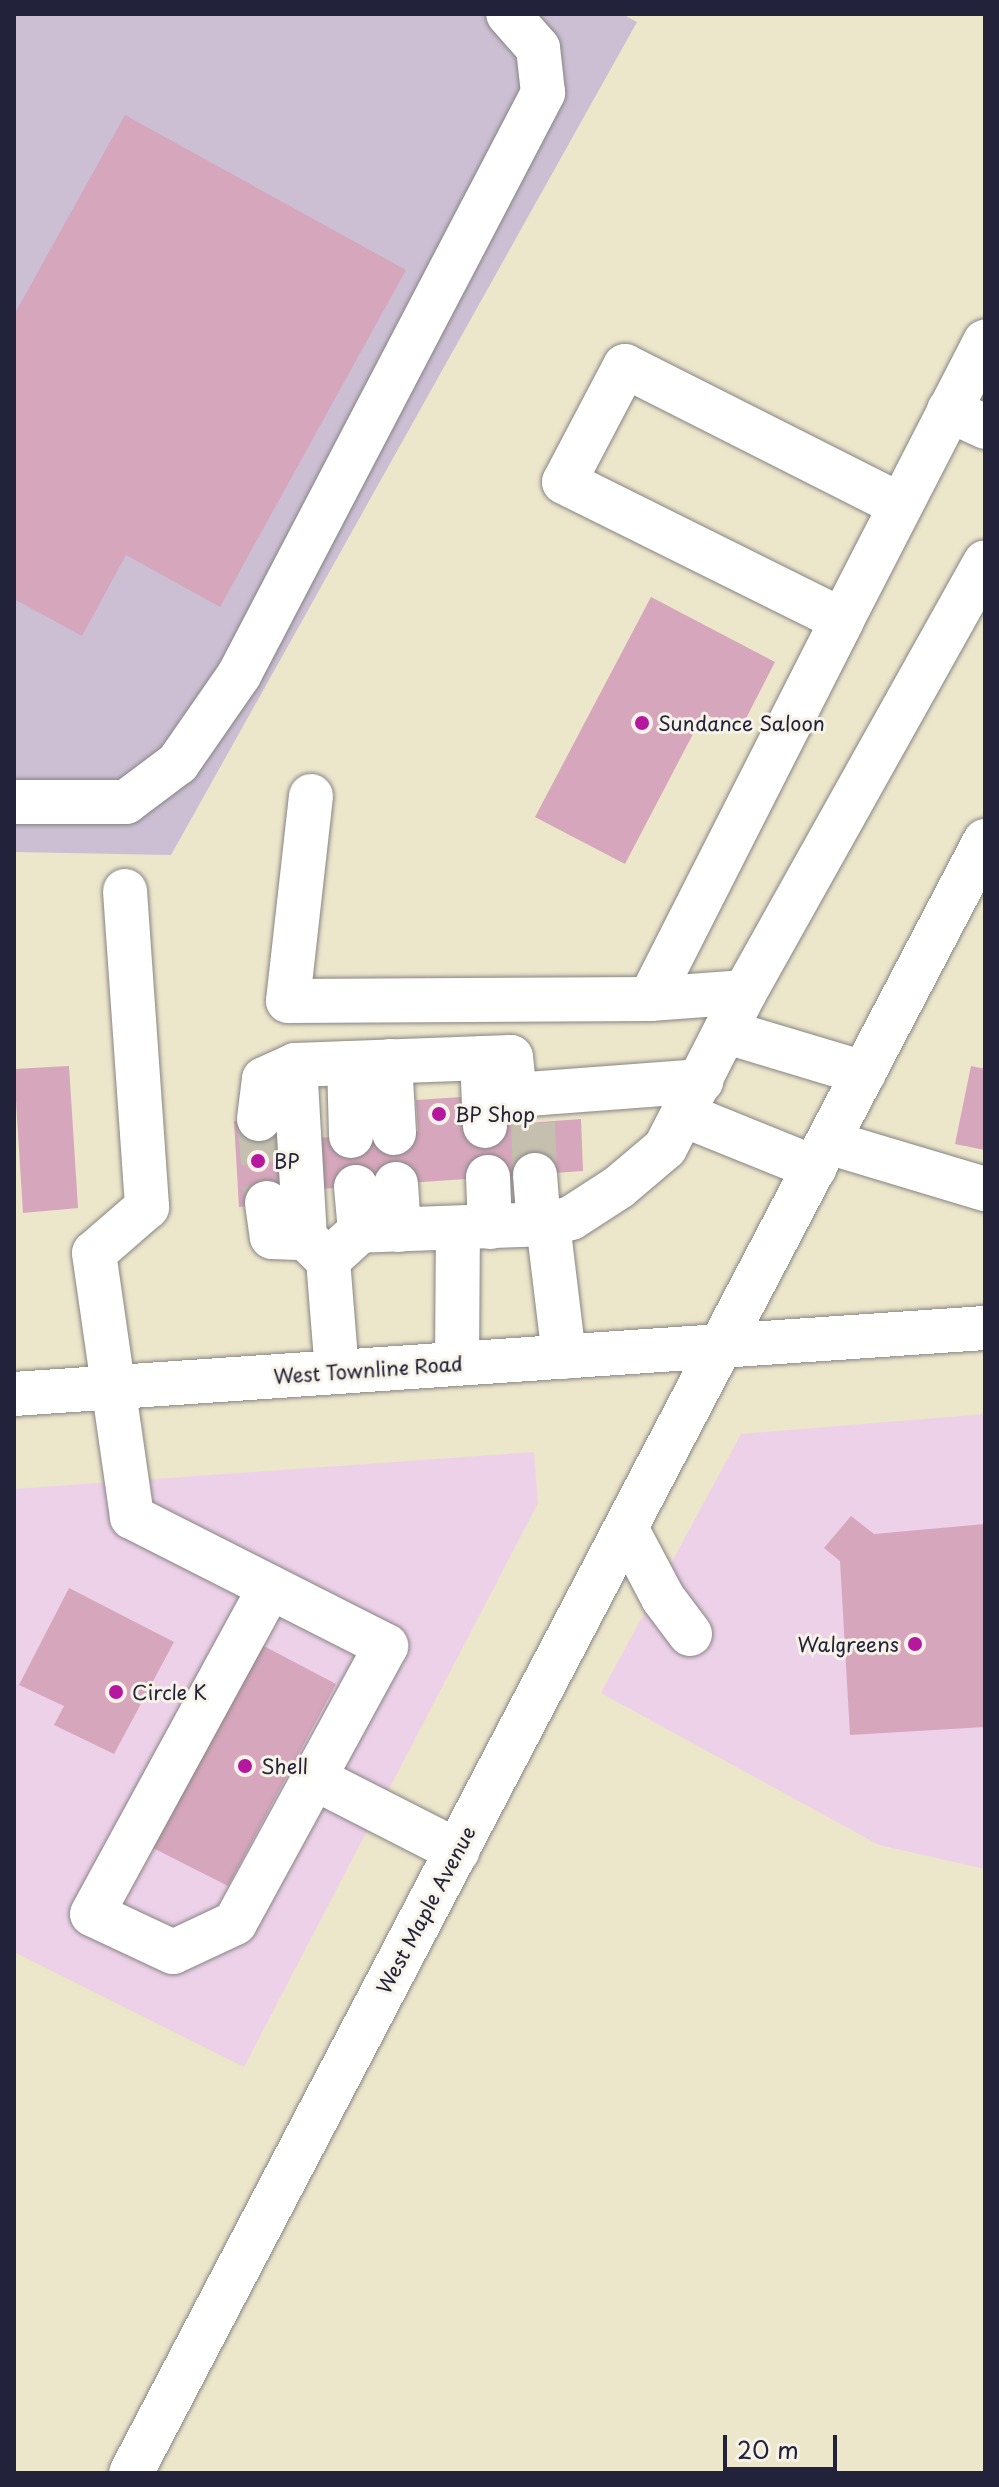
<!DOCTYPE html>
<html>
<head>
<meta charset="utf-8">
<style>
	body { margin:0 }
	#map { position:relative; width:999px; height:2487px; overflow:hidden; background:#ece6cb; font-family:"Playpen Sans",sans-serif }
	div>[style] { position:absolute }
	.built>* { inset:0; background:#edd1e9 }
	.industrial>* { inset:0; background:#ccbfd4 }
	.building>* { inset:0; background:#d6a6bc }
	.minor-tunnel>* { height:44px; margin-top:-22px; transform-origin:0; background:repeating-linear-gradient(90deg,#c4bfae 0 44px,transparent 0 66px) }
	.roads { filter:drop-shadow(0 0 2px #878483) drop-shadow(0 0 2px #878483) }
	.minor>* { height:44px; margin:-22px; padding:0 22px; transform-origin:22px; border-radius:22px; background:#fff }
	.major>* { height:44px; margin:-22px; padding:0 22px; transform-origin:22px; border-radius:22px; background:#fff }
	.dots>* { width:22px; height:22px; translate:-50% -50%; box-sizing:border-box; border:4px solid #f7f3e8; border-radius:50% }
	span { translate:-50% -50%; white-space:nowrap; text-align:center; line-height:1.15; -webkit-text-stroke:6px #f7f3e8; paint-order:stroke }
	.poi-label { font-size:20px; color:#22223b }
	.left { translate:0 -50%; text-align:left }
	.right { translate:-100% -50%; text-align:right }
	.street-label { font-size:20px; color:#22223b }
	.frame { position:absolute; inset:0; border:16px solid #22223b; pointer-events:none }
	.scale { position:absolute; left:723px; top:2435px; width:114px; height:36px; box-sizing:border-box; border:4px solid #22223b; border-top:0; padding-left:10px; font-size:24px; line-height:28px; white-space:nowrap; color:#22223b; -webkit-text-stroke:6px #f7f3e8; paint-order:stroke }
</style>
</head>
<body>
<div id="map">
	<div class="built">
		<div style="clip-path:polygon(985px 1414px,985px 1869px,879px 1845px,601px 1693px,741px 1434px)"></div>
		<div style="clip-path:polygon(534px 1452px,538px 1503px,244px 2067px,14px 1952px,14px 1489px)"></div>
	</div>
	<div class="industrial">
		<div style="clip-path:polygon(14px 14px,622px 14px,637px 22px,171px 855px,14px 852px)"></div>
	</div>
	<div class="building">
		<div style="clip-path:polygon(125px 115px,406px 270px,220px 607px,126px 555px,82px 636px,14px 599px,14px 315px)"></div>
		<div style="clip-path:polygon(651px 597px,775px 662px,739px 732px,704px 713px,625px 864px,535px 817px)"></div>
		<div style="clip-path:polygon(69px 1066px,78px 1208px,23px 1213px,14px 1069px)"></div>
		<div style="clip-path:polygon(971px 1066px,985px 1069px,985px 1150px,955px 1144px)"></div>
		<div style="clip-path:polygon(461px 1097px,463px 1128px,581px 1119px,583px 1171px,320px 1189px,317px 1138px,418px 1131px,416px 1100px)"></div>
		<div style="clip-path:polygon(277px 1117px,285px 1201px,239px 1207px,234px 1121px)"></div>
		<div style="clip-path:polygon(851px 1516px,874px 1534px,985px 1524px,985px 1727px,850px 1735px,840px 1561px,824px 1548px)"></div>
		<div style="clip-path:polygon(69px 1588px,174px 1642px,114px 1754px,54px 1725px,64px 1706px,19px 1685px)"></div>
		<div style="clip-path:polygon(262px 1645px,336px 1684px,228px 1886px,153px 1848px)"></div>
	</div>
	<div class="minor-tunnel">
		<div style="left:259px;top:1119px;width:84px;rotate:84.6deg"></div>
		<div style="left:533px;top:1123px;width:52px;rotate:87.8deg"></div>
	</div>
	<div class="roads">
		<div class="minor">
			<div style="left:949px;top:410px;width:40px;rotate:25deg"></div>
			<div style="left:900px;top:505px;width:308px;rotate:-153.2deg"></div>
			<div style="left:625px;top:366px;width:131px;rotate:117.7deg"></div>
			<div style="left:564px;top:482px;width:310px;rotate:26.4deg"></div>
			<div style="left:842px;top:620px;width:313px;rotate:-62.8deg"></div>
			<div style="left:311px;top:796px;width:206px;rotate:96.4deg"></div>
			<div style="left:288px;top:1001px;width:362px;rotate:-0.3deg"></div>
			<div style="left:650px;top:999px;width:95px;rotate:-4.2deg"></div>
			<div style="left:745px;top:992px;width:175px;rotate:117.1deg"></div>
			<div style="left:665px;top:1148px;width:60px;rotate:139.7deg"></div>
			<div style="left:619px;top:1187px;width:57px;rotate:147.1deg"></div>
			<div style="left:571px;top:1218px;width:24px;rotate:165deg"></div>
			<div style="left:548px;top:1224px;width:188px;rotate:177.9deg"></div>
			<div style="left:360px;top:1231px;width:43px;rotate:137.8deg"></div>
			<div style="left:328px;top:1260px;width:112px;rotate:85.4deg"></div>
			<div style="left:14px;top:802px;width:112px"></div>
			<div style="left:126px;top:802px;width:65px;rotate:-36.9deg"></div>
			<div style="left:178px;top:763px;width:107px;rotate:-55.3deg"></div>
			<div style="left:239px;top:675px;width:657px;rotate:-62.42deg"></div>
			<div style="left:543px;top:93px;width:45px;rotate:-96.3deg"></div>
			<div style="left:538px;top:48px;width:45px;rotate:-131.4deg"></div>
			<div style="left:125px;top:891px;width:317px;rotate:86deg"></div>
			<div style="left:147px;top:1207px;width:70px;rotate:139deg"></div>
			<div style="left:94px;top:1253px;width:267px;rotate:81.8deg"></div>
			<div style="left:132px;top:1517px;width:285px;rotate:26.9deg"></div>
			<div style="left:386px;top:1646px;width:315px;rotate:118.6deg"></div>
			<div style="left:235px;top:1923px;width:68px;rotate:154.9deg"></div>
			<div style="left:173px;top:1952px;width:89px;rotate:-154.9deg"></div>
			<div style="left:92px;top:1914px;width:372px;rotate:-61.4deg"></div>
			<div style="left:745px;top:992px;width:492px;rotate:-60.8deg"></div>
			<div style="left:650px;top:999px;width:425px;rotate:-63.1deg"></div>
			<div style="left:727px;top:1032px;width:143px;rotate:16.7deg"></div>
			<div style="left:482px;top:1058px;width:68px;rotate:87.5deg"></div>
			<div style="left:390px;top:1061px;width:72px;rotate:86.8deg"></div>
			<div style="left:349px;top:1063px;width:73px;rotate:88.4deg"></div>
			<div style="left:684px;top:1115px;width:141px;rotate:22deg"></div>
			<div style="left:259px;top:1119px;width:40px;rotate:-82.9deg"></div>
			<div style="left:264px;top:1079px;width:34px;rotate:-24deg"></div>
			<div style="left:828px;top:1142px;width:164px;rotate:16.7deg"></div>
			<div style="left:535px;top:1175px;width:50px;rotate:85.4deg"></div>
			<div style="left:488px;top:1177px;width:50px;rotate:87.7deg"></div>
			<div style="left:396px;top:1184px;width:46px;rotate:86.3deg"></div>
			<div style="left:356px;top:1187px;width:44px;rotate:84.8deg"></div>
			<div style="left:267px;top:1203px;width:34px;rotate:82deg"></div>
			<div style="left:272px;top:1237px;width:33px;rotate:2deg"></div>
			<div style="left:548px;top:1224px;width:134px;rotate:83.1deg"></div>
			<div style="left:328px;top:1260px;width:32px;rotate:-136deg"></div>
			<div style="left:305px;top:1238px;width:173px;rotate:-93.3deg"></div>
			<div style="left:295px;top:1065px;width:216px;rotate:-2.1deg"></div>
			<div style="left:511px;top:1057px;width:38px;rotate:84deg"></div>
			<div style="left:515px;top:1095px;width:187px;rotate:-4.3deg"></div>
			<div style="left:457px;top:1364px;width:136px;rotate:-89.6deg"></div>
			<div style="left:626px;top:1528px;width:79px;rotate:62.1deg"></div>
			<div style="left:663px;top:1598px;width:45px;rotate:53.1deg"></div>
			<div style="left:314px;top:1778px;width:161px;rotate:27deg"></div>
		</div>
		<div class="major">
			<div style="left:14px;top:1394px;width:973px;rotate:-3.89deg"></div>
			<div style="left:131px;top:2473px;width:1842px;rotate:-62.38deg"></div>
		</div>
	</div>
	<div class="dots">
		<div style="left:642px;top:723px;background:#b5179e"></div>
		<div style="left:439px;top:1114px;background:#b5179e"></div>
		<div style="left:258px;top:1161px;background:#b5179e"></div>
		<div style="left:915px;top:1644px;background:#b5179e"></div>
		<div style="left:116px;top:1692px;background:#b5179e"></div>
		<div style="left:245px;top:1766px;background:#b5179e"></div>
	</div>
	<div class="poi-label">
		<span class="left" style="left:658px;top:723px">Sundance Saloon</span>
		<span class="left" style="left:455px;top:1114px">BP Shop</span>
		<span class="left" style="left:274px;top:1161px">BP</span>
		<span class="right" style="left:899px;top:1644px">Walgreens</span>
		<span class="left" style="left:132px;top:1692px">Circle K</span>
		<span class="left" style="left:261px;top:1766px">Shell</span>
	</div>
	<div class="street-label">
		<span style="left:368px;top:1370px;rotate:-4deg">West Townline Road</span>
		<span style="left:426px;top:1910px;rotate:-62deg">West Maple Avenue</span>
	</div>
	<div class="frame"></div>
	<div class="scale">20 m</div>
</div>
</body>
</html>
